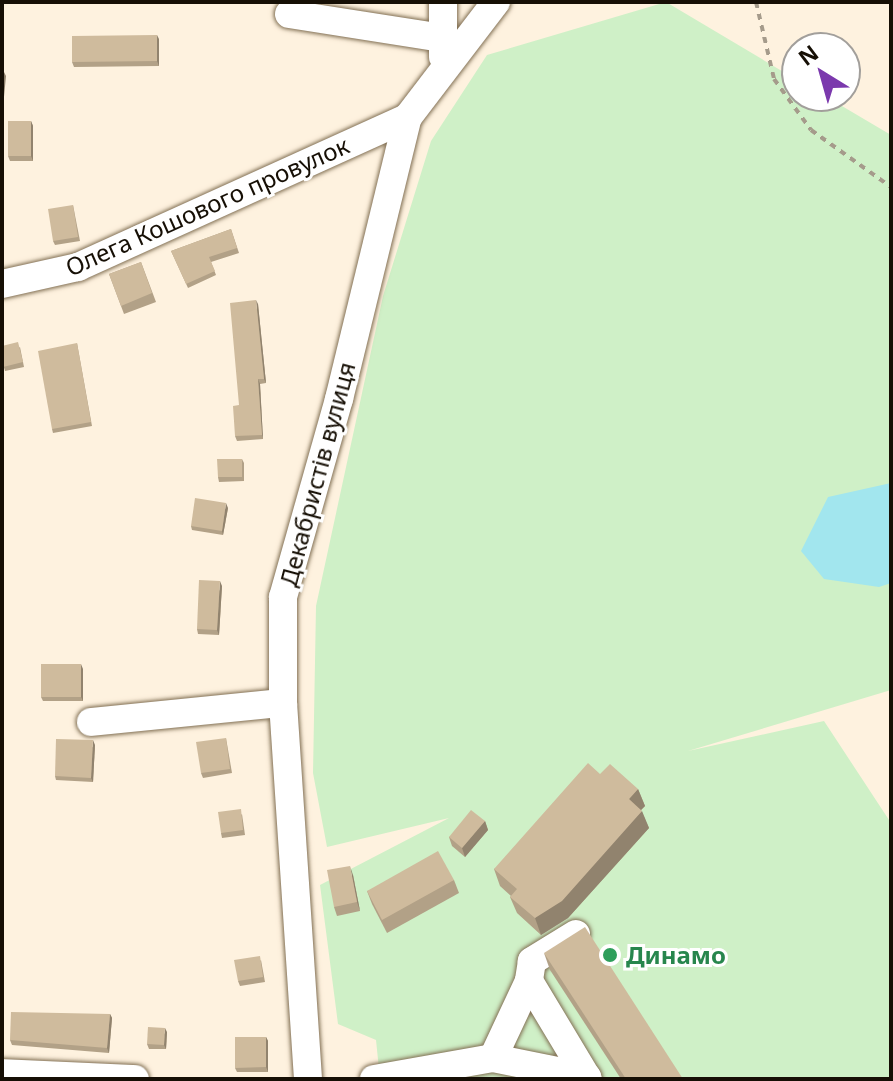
<!DOCTYPE html>
<html>
<head>
<meta charset="utf-8">
<style>
	body { margin:0 }
	#map { position:relative; width:893px; height:1081px; overflow:hidden; background:#fef2df; font-family:"Noto Sans",sans-serif }
	div>[style] { position:absolute }
	.green>* { inset:0; background:#cff0c7 }
	.water>* { inset:0; background:#a2e6ee }
	.path>* { height:4px; margin-top:-2px; transform-origin:0; background:repeating-linear-gradient(90deg,#a59b8b 0 6px,transparent 0 12px) }
	.roads { filter:drop-shadow(0 0 2px #827054) drop-shadow(0 0 2px #827054) }
	.minor>* { height:28px; margin:-14px; padding:0 14px; transform-origin:14px; border-radius:14px; background:#fff }
	.wall>* { inset:0; background:#b2a187 }
	.shaded-wall>* { inset:0; background:#91836e }
	.building>* { inset:0; background:#cfbb9d }
	.dots>* { width:22px; height:22px; translate:-50% -50%; box-sizing:border-box; border:4px solid #fff; border-radius:50% }
	span { translate:-50% -50%; white-space:nowrap; text-align:center; line-height:1.15; -webkit-text-stroke:6px #fff; paint-order:stroke }
	.street-label { font-size:24px; color:#160f05 }
	.leisure-label { font-size:24px; color:#27864d; font-weight:700 }
	.left { translate:0 -50%; text-align:left }
	.frame { position:absolute; inset:0; border:4px solid #160f05; pointer-events:none }
	.north { position:absolute; left:781px; top:32px; width:80px; height:80px; box-sizing:border-box; background:#fff; border:2px solid #a29f9b; border-radius:50%; rotate:323deg; font-size:22px; font-weight:700; line-height:32px; text-align:center; color:#160f05 }
	.north::after { content:''; display:block; margin:auto; width:28px; height:36px; background:#7b39ad; clip-path:polygon(50% 0,100% 100%,50% 72%,0 100%) }
</style>
</head>
<body>
<div id="map">
	<div class="green">
		<div style="clip-path:polygon(666px 2px,797px 80px,797px 96px,825px 96px,891px 135px,891px 690px,688px 751px,824px 721px,891px 823px,891px 1079px,380px 1079px,376px 1040px,338px 1024px,320px 885px,449px 818px,327px 847px,313px 773px,316px 606px,383px 296px,431px 141px,487px 55px)"></div>
	</div>
	<div class="water">
		<div style="clip-path:polygon(891px 483px,891px 583px,879px 587px,824px 579px,801px 551px,828px 497px)"></div>
	</div>
	<div class="path">
		<div style="left:756px;top:2px;width:79px;rotate:76.8deg"></div>
		<div style="left:774px;top:79px;width:63px;rotate:54deg"></div>
		<div style="left:811px;top:130px;width:98px;rotate:35.5deg"></div>
	</div>
	<div class="roads">
		<div class="minor">
			<div style="left:289px;top:14px;width:156px;rotate:8.9deg"></div>
			<div style="left:443px;top:57px;width:55px;rotate:-90deg"></div>
			<div style="left:2px;top:284px;width:78px;rotate:-12.6deg"></div>
			<div style="left:78px;top:267px;width:362px;rotate:-24.4deg"></div>
			<div style="left:91px;top:722px;width:193px;rotate:-5.7deg"></div>
			<div style="left:576px;top:934px;width:52px;rotate:148.5deg"></div>
			<div style="left:532px;top:961px;width:20px;rotate:99deg"></div>
			<div style="left:529px;top:981px;width:85px;rotate:115.1deg"></div>
			<div style="left:493px;top:1058px;width:96px;rotate:11.4deg"></div>
			<div style="left:529px;top:981px;width:114px;rotate:59deg"></div>
			<div style="left:2px;top:1073px;width:133px;rotate:2.6deg"></div>
			<div style="left:308px;top:1079px;width:377px;rotate:-93.8deg"></div>
			<div style="left:283px;top:703px;width:106px;rotate:-90deg"></div>
			<div style="left:283px;top:597px;width:206px;rotate:-74.2deg"></div>
			<div style="left:339px;top:399px;width:290px;rotate:-76.3deg"></div>
			<div style="left:408px;top:117px;width:145px;rotate:-52.6deg"></div>
			<div style="left:374px;top:1079px;width:121px;rotate:-10deg"></div>
		</div>
	</div>
	<div class="wall">
		<div style="clip-path:polygon(159px 39px,159px 66px,74px 67px,72px 62px)"></div>
		<div style="clip-path:polygon(31px 121px,33px 126px,33px 161px,10px 161px,8px 156px)"></div>
		<div style="clip-path:polygon(73px 205px,80px 241px,55px 245px,53px 241px)"></div>
		<div style="clip-path:polygon(231px 229px,239px 253px,211px 262px,216px 275px,188px 288px,171px 251px)"></div>
		<div style="clip-path:polygon(141px 262px,156px 302px,124px 314px,109px 274px)"></div>
		<div style="clip-path:polygon(258px 304px,266px 383px,260px 384px,263px 439px,237px 441px,235px 436px,239px 405px)"></div>
		<div style="clip-path:polygon(77px 343px,92px 426px,53px 433px,52px 429px)"></div>
		<div style="clip-path:polygon(20px 347px,24px 367px,5px 371px,2px 360px)"></div>
		<div style="clip-path:polygon(242px 459px,244px 463px,244px 481px,219px 482px,218px 477px)"></div>
		<div style="clip-path:polygon(228px 508px,223px 535px,192px 530px,191px 526px)"></div>
		<div style="clip-path:polygon(222px 586px,219px 635px,198px 634px,197px 629px)"></div>
		<div style="clip-path:polygon(83px 669px,83px 701px,43px 701px,41px 697px)"></div>
		<div style="clip-path:polygon(226px 738px,232px 773px,203px 778px,201px 773px)"></div>
		<div style="clip-path:polygon(95px 745px,93px 782px,56px 780px,55px 776px)"></div>
		<div style="clip-path:polygon(638px 789px,645px 806px,641px 810px,649px 828px,568px 918px,541px 935px,517px 913px,510px 897px,511px 896px,500px 886px,494px 869px)"></div>
		<div style="clip-path:polygon(242px 814px,245px 835px,222px 838px,221px 833px)"></div>
		<div style="clip-path:polygon(485px 821px,488px 830px,465px 857px,452px 846px,449px 837px)"></div>
		<div style="clip-path:polygon(353px 875px,360px 911px,337px 916px,334px 907px)"></div>
		<div style="clip-path:polygon(454px 880px,459px 893px,387px 933px,372px 904px,367px 891px)"></div>
		<div style="clip-path:polygon(544px 953px,683px 1079px,621px 1079px,550px 970px)"></div>
		<div style="clip-path:polygon(261px 960px,265px 982px,240px 986px,238px 981px)"></div>
		<div style="clip-path:polygon(110px 1014px,112px 1018px,109px 1053px,12px 1045px,10px 1040px)"></div>
		<div style="clip-path:polygon(167px 1032px,166px 1049px,149px 1049px,147px 1044px)"></div>
		<div style="clip-path:polygon(266px 1037px,268px 1041px,268px 1072px,237px 1072px,235px 1068px)"></div>
	</div>
	<div class="shaded-wall">
		<div style="clip-path:polygon(157px 35px,159px 39px,159px 66px,157px 61px)"></div>
		<div style="clip-path:polygon(4px 72px,6px 76px,3px 107px,2px 94px)"></div>
		<div style="clip-path:polygon(31px 121px,33px 126px,33px 161px,31px 156px)"></div>
		<div style="clip-path:polygon(256px 300px,258px 304px,266px 383px,264px 379px)"></div>
		<div style="clip-path:polygon(258px 379px,260px 384px,263px 439px,262px 435px)"></div>
		<div style="clip-path:polygon(226px 503px,228px 508px,223px 535px,222px 531px)"></div>
		<div style="clip-path:polygon(220px 581px,222px 586px,219px 635px,217px 630px)"></div>
		<div style="clip-path:polygon(81px 664px,83px 669px,83px 701px,81px 697px)"></div>
		<div style="clip-path:polygon(93px 740px,95px 745px,93px 782px,91px 778px)"></div>
		<div style="clip-path:polygon(638px 789px,645px 806px,635px 816px,629px 799px)"></div>
		<div style="clip-path:polygon(642px 811px,649px 828px,568px 918px,541px 935px,535px 918px)"></div>
		<div style="clip-path:polygon(485px 821px,488px 830px,465px 857px,462px 848px)"></div>
		<div style="clip-path:polygon(350px 866px,353px 875px,360px 911px,357px 902px)"></div>
		<div style="clip-path:polygon(110px 1014px,112px 1018px,109px 1053px,107px 1048px)"></div>
		<div style="clip-path:polygon(165px 1028px,167px 1032px,166px 1049px,164px 1045px)"></div>
		<div style="clip-path:polygon(266px 1037px,268px 1041px,268px 1072px,266px 1067px)"></div>
	</div>
	<div class="building">
		<div style="clip-path:polygon(157px 35px,157px 61px,72px 62px,72px 36px)"></div>
		<div style="clip-path:polygon(2px 71px,4px 72px,2px 94px)"></div>
		<div style="clip-path:polygon(8px 121px,31px 121px,31px 156px,8px 156px)"></div>
		<div style="clip-path:polygon(73px 205px,78px 237px,53px 241px,48px 209px)"></div>
		<div style="clip-path:polygon(231px 229px,237px 248px,209px 257px,215px 271px,186px 284px,171px 251px)"></div>
		<div style="clip-path:polygon(141px 262px,152px 293px,121px 306px,109px 274px)"></div>
		<div style="clip-path:polygon(256px 300px,264px 379px,258px 379px,262px 435px,235px 436px,233px 406px,239px 405px,230px 303px)"></div>
		<div style="clip-path:polygon(18px 342px,23px 362px,3px 367px,2px 346px)"></div>
		<div style="clip-path:polygon(77px 343px,91px 422px,52px 429px,38px 351px)"></div>
		<div style="clip-path:polygon(217px 459px,242px 459px,242px 477px,218px 477px)"></div>
		<div style="clip-path:polygon(195px 498px,226px 503px,222px 531px,191px 526px)"></div>
		<div style="clip-path:polygon(199px 580px,220px 581px,217px 630px,197px 629px)"></div>
		<div style="clip-path:polygon(41px 664px,81px 664px,81px 697px,41px 697px)"></div>
		<div style="clip-path:polygon(226px 738px,230px 769px,201px 773px,196px 742px)"></div>
		<div style="clip-path:polygon(56px 739px,93px 740px,91px 778px,55px 776px)"></div>
		<div style="clip-path:polygon(588px 763px,600px 774px,610px 764px,638px 789px,629px 799px,642px 811px,562px 901px,535px 918px,510px 897px,517px 889px,494px 869px)"></div>
		<div style="clip-path:polygon(241px 809px,243px 830px,221px 833px,218px 812px)"></div>
		<div style="clip-path:polygon(471px 810px,485px 821px,462px 848px,449px 837px)"></div>
		<div style="clip-path:polygon(438px 851px,454px 880px,382px 920px,367px 891px)"></div>
		<div style="clip-path:polygon(350px 866px,357px 902px,334px 907px,327px 870px)"></div>
		<div style="clip-path:polygon(585px 927px,683px 1079px,626px 1079px,544px 953px)"></div>
		<div style="clip-path:polygon(260px 956px,263px 977px,238px 981px,234px 960px)"></div>
		<div style="clip-path:polygon(11px 1012px,110px 1014px,107px 1048px,10px 1040px)"></div>
		<div style="clip-path:polygon(148px 1027px,165px 1028px,164px 1045px,147px 1044px)"></div>
		<div style="clip-path:polygon(235px 1037px,266px 1037px,266px 1067px,235px 1068px)"></div>
	</div>
	<div class="dots">
		<div style="left:610px;top:955px;background:#2e9e5b"></div>
	</div>
	<div class="street-label">
		<span style="left:207px;top:206px;rotate:-24deg">Олега Кошового провулок</span>
		<span style="left:317px;top:474px;rotate:-75deg">Декабристів вулиця</span>
	</div>
	<div class="leisure-label">
		<span class="left" style="left:626px;top:955px">Динамо</span>
	</div>
	<div class="frame"></div>
	<div class="north">N</div>
</div>
</body>
</html>
